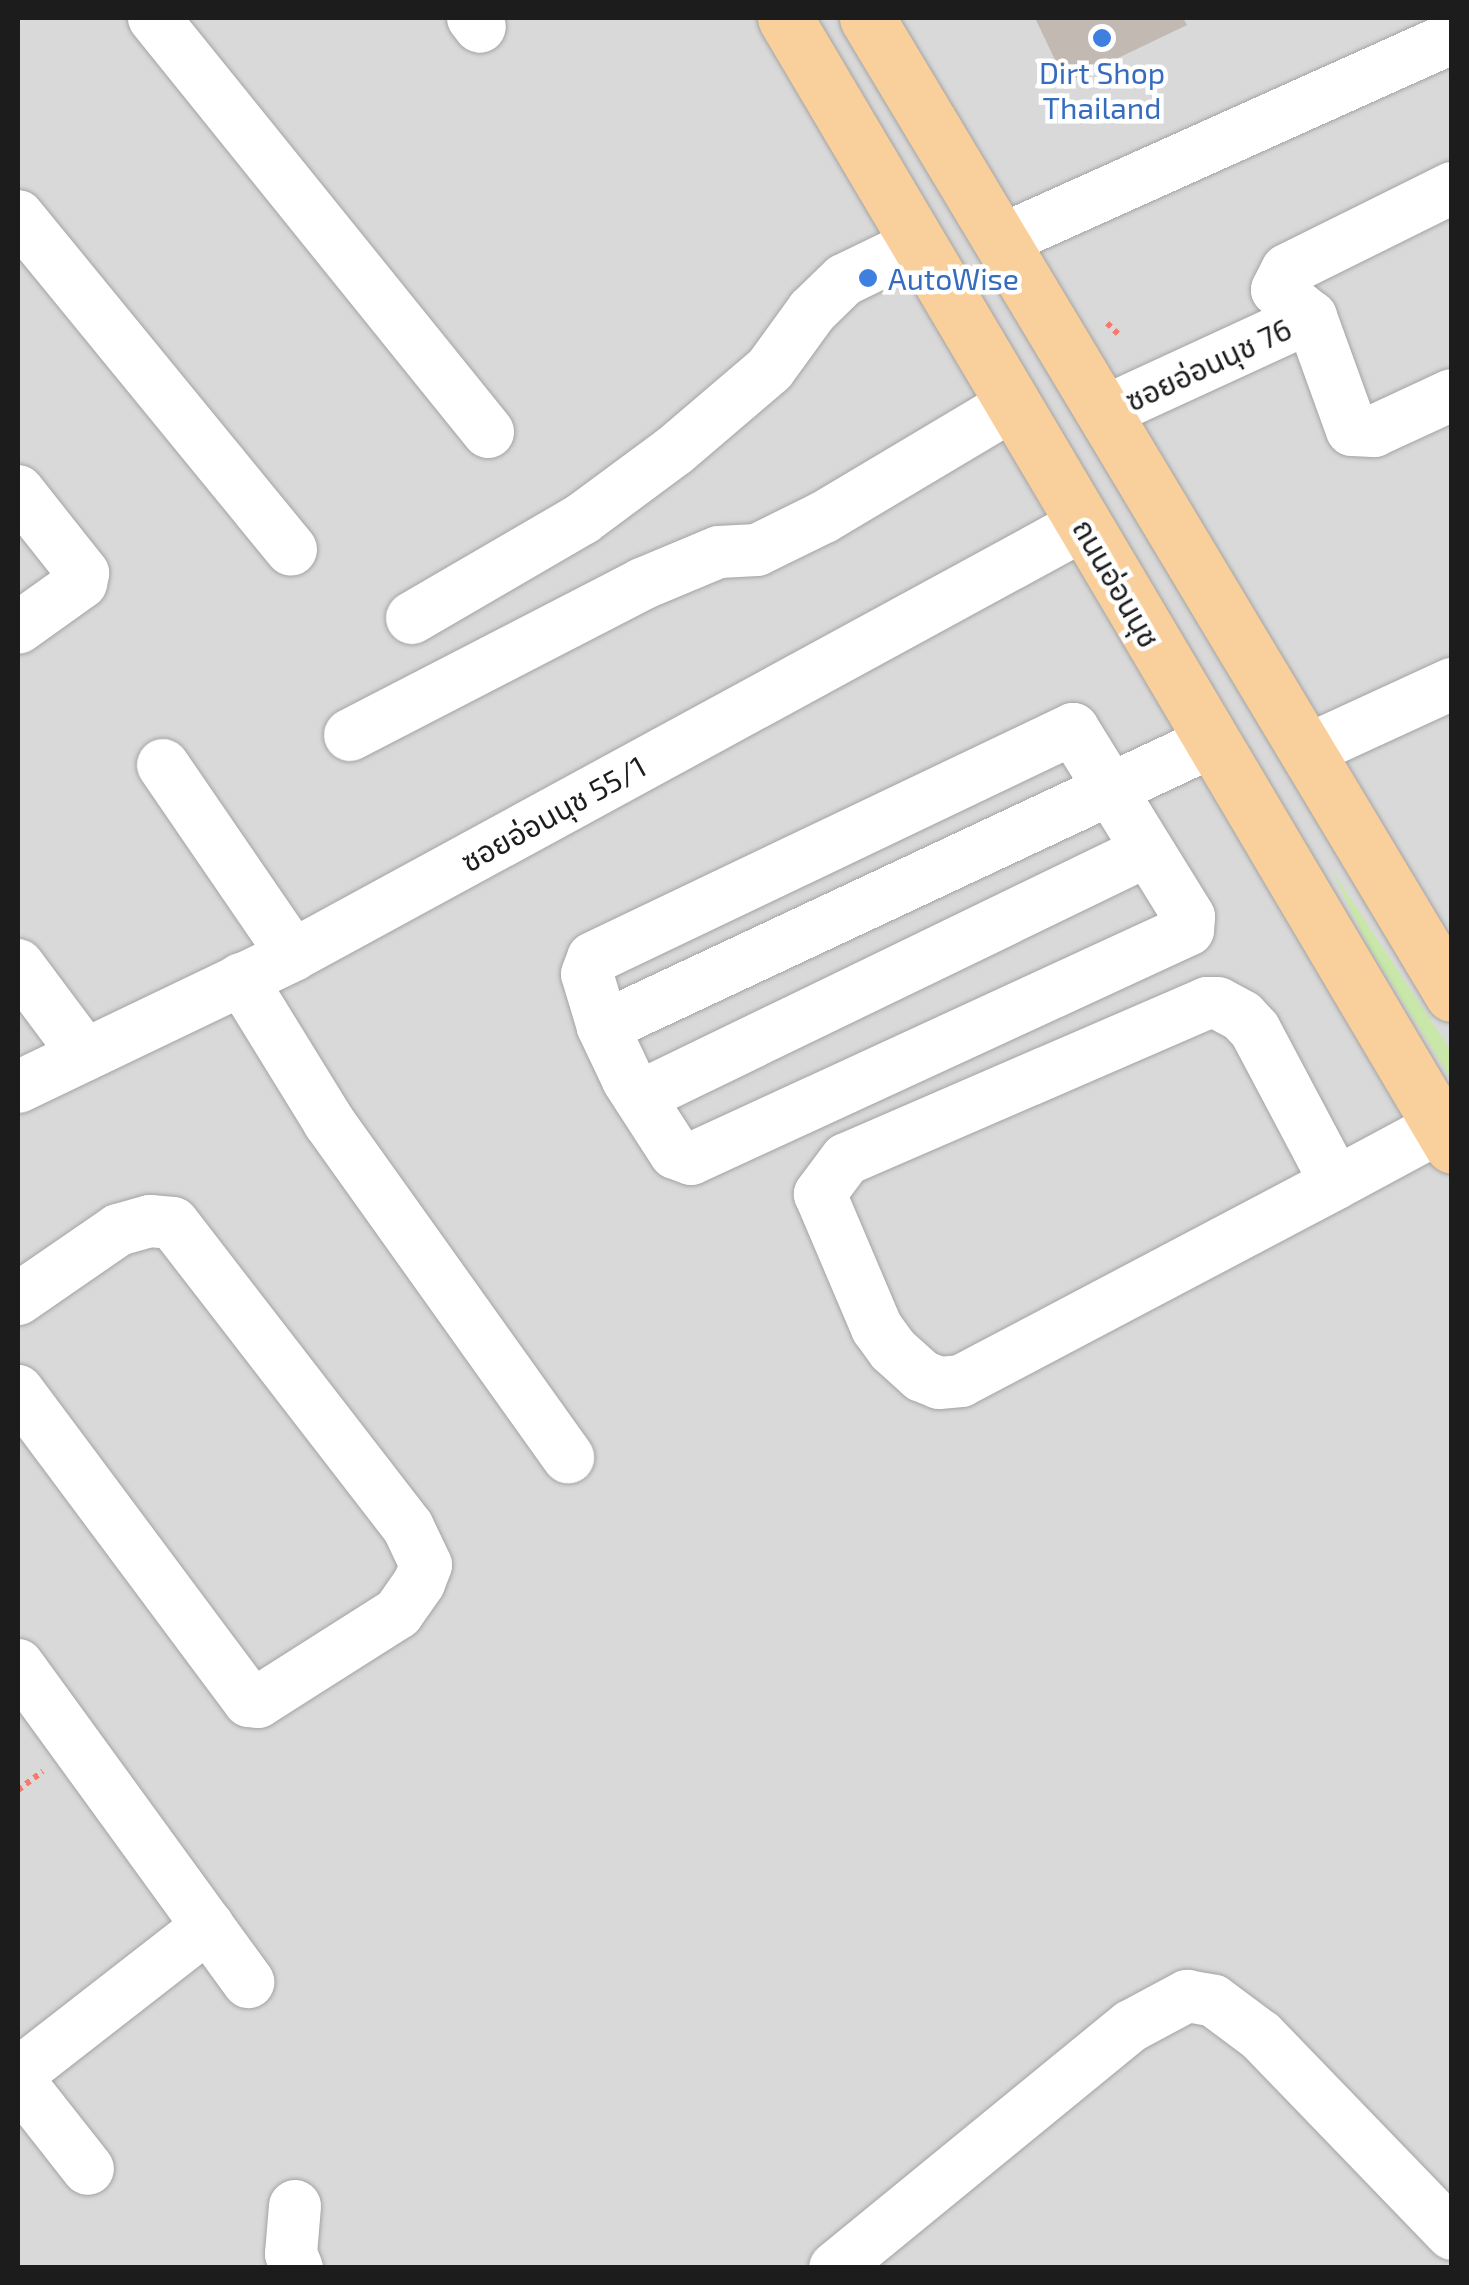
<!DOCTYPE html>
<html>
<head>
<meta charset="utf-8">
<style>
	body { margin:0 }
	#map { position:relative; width:1469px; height:2285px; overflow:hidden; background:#eeeae2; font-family:"Exo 2","Noto Sans Thai",sans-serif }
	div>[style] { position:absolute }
	.residential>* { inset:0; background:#dad9d9 }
	.grass>* { inset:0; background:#c8e7a9 }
	.building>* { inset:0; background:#c2b9b2 }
	.path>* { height:6px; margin-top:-3px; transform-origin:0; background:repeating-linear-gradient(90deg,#f5796c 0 5px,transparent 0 10px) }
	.roads { filter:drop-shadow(0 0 2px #a3a3a3) drop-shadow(0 0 2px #a3a3a3) }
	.minor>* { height:52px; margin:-26px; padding:0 26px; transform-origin:26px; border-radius:26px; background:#fff }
	.major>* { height:55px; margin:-27.5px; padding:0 27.5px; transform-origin:27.5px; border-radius:27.5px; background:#f9d09c }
	.dots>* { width:28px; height:28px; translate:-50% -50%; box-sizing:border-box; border:5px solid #fff; border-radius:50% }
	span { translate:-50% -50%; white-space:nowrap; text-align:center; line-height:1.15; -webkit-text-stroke:9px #fff; paint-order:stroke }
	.shop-label { font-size:30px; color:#366cbe }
	.left { translate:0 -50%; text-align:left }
	.street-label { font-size:30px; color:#1c1c1c }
	.frame { position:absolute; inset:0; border:20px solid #1c1c1c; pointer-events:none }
</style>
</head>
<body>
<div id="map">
	<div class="residential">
		<div style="clip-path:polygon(18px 18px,1451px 18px,1451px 2267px,18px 2267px)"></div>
	</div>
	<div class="grass">
		<div style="clip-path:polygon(1331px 869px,1451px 1051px,1451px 1079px,1366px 942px)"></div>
	</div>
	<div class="building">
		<div style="clip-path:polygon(1041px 18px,1183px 18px,1187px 25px,1066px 83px,1036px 20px)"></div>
	</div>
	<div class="path">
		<div style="left:1107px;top:323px;width:18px;rotate:45deg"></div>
		<div style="left:18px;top:1790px;width:31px;rotate:-37deg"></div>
	</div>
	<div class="roads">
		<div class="minor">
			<div style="left:154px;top:18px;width:532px;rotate:51.1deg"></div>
			<div style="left:473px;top:18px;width:11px;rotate:52deg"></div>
			<div style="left:1452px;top:188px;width:184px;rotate:153.6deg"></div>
			<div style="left:1287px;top:270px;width:22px;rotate:117deg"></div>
			<div style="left:1277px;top:290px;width:43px;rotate:38.5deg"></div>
			<div style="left:1311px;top:317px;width:120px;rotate:70.1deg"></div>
			<div style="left:1352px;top:430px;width:22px;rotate:3deg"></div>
			<div style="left:1374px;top:431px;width:86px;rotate:-24.8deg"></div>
			<div style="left:18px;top:216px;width:431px;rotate:50.7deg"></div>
			<div style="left:1002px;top:240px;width:493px;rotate:-24.2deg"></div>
			<div style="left:1104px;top:412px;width:228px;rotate:-24.7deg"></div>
			<div style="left:18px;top:491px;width:105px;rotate:51.6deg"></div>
			<div style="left:83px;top:573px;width:10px;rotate:101deg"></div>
			<div style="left:81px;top:583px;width:77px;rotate:144.5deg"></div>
			<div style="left:412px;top:618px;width:197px;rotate:-30.2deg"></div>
			<div style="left:582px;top:519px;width:114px;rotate:-36.5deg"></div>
			<div style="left:674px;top:451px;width:126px;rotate:-40.5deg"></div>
			<div style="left:770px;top:369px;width:72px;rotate:-54.1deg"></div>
			<div style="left:812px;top:311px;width:45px;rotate:-44.1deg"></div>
			<div style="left:844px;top:280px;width:82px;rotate:-25.9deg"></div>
			<div style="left:1073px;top:729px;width:221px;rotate:58.3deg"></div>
			<div style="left:1189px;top:917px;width:13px;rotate:94deg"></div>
			<div style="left:1188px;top:930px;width:547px;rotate:155.26deg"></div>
			<div style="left:691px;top:1159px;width:17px;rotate:-159deg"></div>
			<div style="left:675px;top:1153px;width:87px;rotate:-122.8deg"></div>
			<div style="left:628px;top:1080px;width:59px;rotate:-115.3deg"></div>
			<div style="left:603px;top:1027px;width:55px;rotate:-106.8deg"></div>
			<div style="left:587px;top:974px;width:17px;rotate:-69deg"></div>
			<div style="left:593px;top:958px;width:532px;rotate:-25.51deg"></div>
			<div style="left:350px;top:735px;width:329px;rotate:-27.3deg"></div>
			<div style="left:642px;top:584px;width:83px;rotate:-22.6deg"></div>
			<div style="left:719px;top:552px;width:38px;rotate:-3deg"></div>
			<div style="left:757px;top:550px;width:75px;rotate:-26.2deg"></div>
			<div style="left:824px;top:517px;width:219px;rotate:-30.8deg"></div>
			<div style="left:1306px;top:751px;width:161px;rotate:-24.7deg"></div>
			<div style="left:163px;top:765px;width:230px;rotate:55.6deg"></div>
			<div style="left:18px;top:965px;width:112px;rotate:53.3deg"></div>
			<div style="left:241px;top:979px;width:168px;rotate:58.4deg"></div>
			<div style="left:329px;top:1122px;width:412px;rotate:54.5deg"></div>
			<div style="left:603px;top:1027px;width:671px;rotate:-25.11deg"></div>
			<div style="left:18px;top:1087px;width:305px;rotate:-25.6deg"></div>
			<div style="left:293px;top:955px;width:899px;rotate:-28.56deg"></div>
			<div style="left:639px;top:1097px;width:564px;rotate:-25.84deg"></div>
			<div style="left:1336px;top:1183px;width:173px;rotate:-117.9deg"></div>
			<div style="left:1255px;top:1030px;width:19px;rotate:-133deg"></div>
			<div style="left:1242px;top:1016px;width:27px;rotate:-152deg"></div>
			<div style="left:1218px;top:1003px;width:11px;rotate:180deg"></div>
			<div style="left:1207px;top:1003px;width:393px;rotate:156.6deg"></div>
			<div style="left:846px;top:1159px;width:44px;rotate:126.6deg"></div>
			<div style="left:820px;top:1194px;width:146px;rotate:67deg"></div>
			<div style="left:877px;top:1328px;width:27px;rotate:54deg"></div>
			<div style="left:893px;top:1350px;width:39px;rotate:42deg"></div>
			<div style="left:922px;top:1376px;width:18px;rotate:22deg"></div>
			<div style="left:939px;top:1383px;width:22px;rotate:-5deg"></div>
			<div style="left:961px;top:1381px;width:424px;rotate:-27.8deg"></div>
			<div style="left:1336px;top:1183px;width:118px;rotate:-28.3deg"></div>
			<div style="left:18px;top:1299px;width:121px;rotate:-34.6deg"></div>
			<div style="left:118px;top:1230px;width:33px;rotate:-16deg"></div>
			<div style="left:150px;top:1221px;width:23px;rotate:5deg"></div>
			<div style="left:173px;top:1223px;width:384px;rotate:52.3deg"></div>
			<div style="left:408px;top:1527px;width:42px;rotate:64.7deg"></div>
			<div style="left:426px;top:1565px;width:19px;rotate:111deg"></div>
			<div style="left:419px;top:1583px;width:37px;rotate:125deg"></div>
			<div style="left:398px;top:1613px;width:166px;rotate:147.6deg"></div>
			<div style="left:258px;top:1702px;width:9px;rotate:-174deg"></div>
			<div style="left:249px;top:1701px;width:387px;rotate:-126.7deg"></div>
			<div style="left:18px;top:1665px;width:392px;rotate:54deg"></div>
			<div style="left:18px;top:2074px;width:241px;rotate:-37.9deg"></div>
			<div style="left:18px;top:2080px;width:113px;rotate:51.8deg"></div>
			<div style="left:295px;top:2206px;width:48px;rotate:94.8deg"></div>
			<div style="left:291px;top:2254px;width:15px;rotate:67deg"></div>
			<div style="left:835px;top:2268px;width:382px;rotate:-39.3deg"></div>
			<div style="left:1131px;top:2026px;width:64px;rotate:-28.2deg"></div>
			<div style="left:1187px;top:1996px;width:27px;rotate:10deg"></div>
			<div style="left:1214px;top:2001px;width:59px;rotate:36.7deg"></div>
			<div style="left:1261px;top:2036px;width:275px;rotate:46deg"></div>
		</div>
		<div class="major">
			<div style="left:785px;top:18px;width:1310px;rotate:59.4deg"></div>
			<div style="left:867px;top:18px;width:1138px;rotate:59.06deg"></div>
		</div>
	</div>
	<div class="dots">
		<div style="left:1102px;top:38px;background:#3f7fe0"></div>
		<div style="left:868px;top:278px;background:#3f7fe0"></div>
	</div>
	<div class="shop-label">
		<span style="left:1102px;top:89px">Dirt Shop<br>Thailand</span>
		<span class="left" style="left:888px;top:278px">AutoWise</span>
	</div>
	<div class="street-label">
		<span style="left:1208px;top:364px;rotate:-25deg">ซอยอ่อนนุช 76</span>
		<span style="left:1117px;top:583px;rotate:60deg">ถนนอ่อนนุช</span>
		<span style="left:553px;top:813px;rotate:-29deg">ซอยอ่อนนุช 55/1</span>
	</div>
	<div class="frame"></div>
</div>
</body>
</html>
